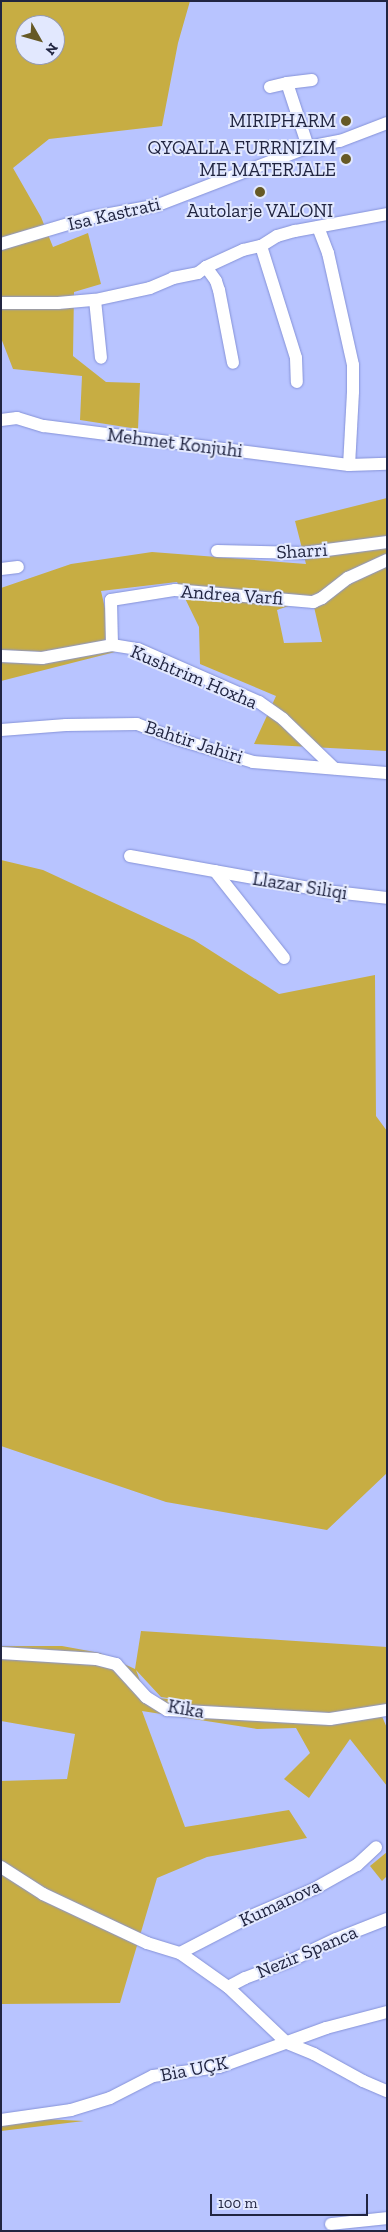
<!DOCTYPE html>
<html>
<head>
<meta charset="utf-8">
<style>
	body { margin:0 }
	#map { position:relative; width:388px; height:2232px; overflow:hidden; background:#b8c4ff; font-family:"Zilla Slab",serif }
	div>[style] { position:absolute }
	.green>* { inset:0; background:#c7ad43 }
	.roads { filter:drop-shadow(0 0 1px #8592d8) drop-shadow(0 0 1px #8592d8) }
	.minor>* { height:12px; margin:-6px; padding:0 6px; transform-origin:6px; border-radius:6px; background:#fff }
	.dots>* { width:14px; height:14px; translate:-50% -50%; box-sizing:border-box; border:2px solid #e2e8fe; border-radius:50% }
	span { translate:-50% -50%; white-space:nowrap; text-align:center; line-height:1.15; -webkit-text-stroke:4px #e2e8fe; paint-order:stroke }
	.poi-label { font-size:19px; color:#212541 }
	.right { translate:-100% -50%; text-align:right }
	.street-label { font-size:19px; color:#212541 }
	.frame { position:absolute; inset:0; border:2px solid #212541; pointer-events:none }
	.north { position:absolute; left:15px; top:15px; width:50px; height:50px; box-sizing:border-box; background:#e2e8fe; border:1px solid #959ab2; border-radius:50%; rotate:128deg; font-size:14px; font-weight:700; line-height:20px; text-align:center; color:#212541 }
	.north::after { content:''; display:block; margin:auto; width:18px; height:22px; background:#665926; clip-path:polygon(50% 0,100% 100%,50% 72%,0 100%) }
	.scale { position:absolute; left:210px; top:2194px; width:158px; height:22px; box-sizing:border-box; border:2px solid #212541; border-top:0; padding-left:6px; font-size:15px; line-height:18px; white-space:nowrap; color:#212541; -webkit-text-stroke:4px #e2e8fe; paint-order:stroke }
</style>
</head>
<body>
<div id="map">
	<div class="green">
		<div style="clip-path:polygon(evenodd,1px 1px,190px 1px,178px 43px,162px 126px,49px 139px,13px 168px,41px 217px,53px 247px,88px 233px,101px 284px,74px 292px,73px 356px,106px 382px,140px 383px,138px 429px,80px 420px,82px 376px,13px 369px,1px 338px,1px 1px,25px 25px,55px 25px,55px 55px,25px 55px,25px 25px)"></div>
		<div style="clip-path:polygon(evenodd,387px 498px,387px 751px,254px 744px,276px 696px,200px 664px,199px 627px,177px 582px,101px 591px,115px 652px,1px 681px,1px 588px,71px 564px,152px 552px,306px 564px,295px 521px,387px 498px,312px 598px,322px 642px,284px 643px,277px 610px,312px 598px)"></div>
		<div style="clip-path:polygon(1px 860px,43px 870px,194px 940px,279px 994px,375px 975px,376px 1116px,387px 1131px,387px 1473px,327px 1530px,166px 1502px,1px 1446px)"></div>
		<div style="clip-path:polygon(evenodd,141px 1631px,387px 1647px,387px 1705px,378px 1707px,387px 1728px,387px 1786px,350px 1739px,309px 1798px,284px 1779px,310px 1753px,296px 1728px,257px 1729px,142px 1711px,185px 1827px,289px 1810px,307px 1838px,207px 1857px,157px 1878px,120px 2003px,1px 2004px,1px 1781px,67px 1779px,75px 1734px,1px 1721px,1px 1646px,62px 1646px,100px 1653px,135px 1669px,141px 1631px,136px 1670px,161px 1697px,180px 1700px,146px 1697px,136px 1670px)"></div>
		<div style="clip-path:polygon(387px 1852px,387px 1876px,382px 1881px,370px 1866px)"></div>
		<div style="clip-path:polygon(1px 2117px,84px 2121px,1px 2131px)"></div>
	</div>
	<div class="roads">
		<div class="minor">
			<div style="left:287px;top:83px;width:25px;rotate:-7deg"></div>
			<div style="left:270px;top:87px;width:17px;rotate:-13deg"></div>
			<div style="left:287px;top:83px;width:67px;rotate:71.8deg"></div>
			<div style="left:318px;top:227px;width:28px;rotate:69deg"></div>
			<div style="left:328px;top:253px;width:115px;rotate:77.4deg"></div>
			<div style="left:353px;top:365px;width:27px;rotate:90deg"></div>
			<div style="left:353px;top:392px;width:73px;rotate:93.1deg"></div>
			<div style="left:1px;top:244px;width:91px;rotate:-16.6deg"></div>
			<div style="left:88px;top:218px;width:71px;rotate:-10.5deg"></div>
			<div style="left:158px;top:205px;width:161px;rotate:-21.1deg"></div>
			<div style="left:308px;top:147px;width:33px;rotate:-11deg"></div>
			<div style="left:340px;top:141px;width:50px;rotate:-21deg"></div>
			<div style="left:261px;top:246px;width:117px;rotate:72.6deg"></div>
			<div style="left:296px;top:358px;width:24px;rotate:88deg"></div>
			<div style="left:206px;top:267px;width:17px;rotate:54deg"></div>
			<div style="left:216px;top:281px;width:9px;rotate:72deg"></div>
			<div style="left:219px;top:290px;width:74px;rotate:79.1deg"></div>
			<div style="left:95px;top:300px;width:58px;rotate:84.1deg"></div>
			<div style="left:1px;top:303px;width:57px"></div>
			<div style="left:58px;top:303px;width:37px;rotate:-5deg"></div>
			<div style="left:95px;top:300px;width:56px;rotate:-12.3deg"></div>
			<div style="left:150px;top:288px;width:25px;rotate:-23deg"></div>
			<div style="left:173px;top:278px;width:25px;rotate:-11deg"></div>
			<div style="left:198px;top:273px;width:10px;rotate:-37deg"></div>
			<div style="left:206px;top:267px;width:41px;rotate:-24.7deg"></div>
			<div style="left:243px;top:250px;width:18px;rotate:-13deg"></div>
			<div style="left:261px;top:246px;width:19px;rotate:-32deg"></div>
			<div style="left:277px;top:236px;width:19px;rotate:-16deg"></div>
			<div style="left:295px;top:231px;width:94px;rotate:-10.5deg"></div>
			<div style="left:1px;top:420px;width:16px;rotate:-7deg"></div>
			<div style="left:17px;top:418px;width:28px;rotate:17deg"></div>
			<div style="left:44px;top:426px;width:307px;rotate:7.3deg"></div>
			<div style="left:349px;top:465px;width:38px;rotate:-2deg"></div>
			<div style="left:217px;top:551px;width:87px;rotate:1.3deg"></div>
			<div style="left:304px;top:553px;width:84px;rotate:-7.5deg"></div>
			<div style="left:1px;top:569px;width:17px;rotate:-7deg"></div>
			<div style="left:112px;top:645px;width:45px;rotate:-91.3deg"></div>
			<div style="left:111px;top:600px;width:65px;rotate:-8.9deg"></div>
			<div style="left:175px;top:590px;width:139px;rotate:5deg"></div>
			<div style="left:313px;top:602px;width:10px;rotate:-24deg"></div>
			<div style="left:322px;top:598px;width:33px;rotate:-38deg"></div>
			<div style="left:348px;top:578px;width:43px;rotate:-24.8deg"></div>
			<div style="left:1px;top:656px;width:41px;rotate:2.8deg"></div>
			<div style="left:42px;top:658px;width:71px;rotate:-10.5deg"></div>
			<div style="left:112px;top:645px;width:26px;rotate:9deg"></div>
			<div style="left:138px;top:649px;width:132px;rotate:23.7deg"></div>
			<div style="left:259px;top:702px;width:29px;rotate:35deg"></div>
			<div style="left:283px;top:719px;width:71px;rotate:43.9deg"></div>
			<div style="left:1px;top:730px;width:65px;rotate:-4.4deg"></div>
			<div style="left:66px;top:725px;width:71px;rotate:-0.8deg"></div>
			<div style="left:137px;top:724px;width:43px;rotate:20.6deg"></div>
			<div style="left:177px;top:739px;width:79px;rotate:16.8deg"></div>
			<div style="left:253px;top:762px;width:134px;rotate:4.7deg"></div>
			<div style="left:130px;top:856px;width:199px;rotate:10.1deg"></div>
			<div style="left:326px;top:891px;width:61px;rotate:6.5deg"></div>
			<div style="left:215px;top:871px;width:111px;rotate:51.6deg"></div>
			<div style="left:1px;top:1653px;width:95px;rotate:3.6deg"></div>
			<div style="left:96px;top:1659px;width:21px;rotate:14deg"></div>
			<div style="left:116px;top:1664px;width:45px;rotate:47.7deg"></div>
			<div style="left:146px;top:1697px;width:25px;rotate:32deg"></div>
			<div style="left:167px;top:1710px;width:163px;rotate:3.2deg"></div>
			<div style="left:330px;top:1719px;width:58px;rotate:-9deg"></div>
			<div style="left:1px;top:1867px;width:50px;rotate:32.7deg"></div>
			<div style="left:43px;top:1894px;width:115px;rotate:25.2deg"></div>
			<div style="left:147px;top:1943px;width:34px;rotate:17deg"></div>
			<div style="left:180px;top:1953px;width:59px;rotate:35.3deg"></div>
			<div style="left:228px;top:1987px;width:81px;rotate:43.5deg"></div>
			<div style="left:287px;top:2043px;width:29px;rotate:22deg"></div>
			<div style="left:314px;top:2054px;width:56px;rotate:28.9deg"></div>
			<div style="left:363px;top:2081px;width:26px;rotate:23deg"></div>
			<div style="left:180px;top:1953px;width:80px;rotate:-27.5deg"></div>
			<div style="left:251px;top:1916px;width:69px;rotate:-23.2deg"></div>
			<div style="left:314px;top:1889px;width:49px;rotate:-29.2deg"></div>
			<div style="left:357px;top:1865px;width:26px;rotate:-43deg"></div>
			<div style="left:228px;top:1987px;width:19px;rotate:-28deg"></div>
			<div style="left:245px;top:1978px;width:48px;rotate:-20.7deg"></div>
			<div style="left:290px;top:1961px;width:51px;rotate:-25.6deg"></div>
			<div style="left:336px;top:1939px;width:55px;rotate:-21.4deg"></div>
			<div style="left:1px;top:2120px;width:71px;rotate:-8.1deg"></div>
			<div style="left:71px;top:2110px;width:41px;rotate:-17.1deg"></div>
			<div style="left:110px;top:2098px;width:48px;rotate:-27.1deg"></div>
			<div style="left:153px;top:2076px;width:67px;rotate:-7.8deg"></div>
			<div style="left:219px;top:2067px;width:114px;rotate:-20deg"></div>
			<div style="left:326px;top:2028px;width:63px;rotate:-14.7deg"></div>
			<div style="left:331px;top:2224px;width:56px;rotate:-6.1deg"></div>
		</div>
	</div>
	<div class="dots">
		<div style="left:346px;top:121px;background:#665926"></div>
		<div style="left:346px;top:159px;background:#665926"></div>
		<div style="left:260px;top:192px;background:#665926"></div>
	</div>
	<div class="poi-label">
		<span class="right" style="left:336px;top:121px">MIRIPHARM</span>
		<span class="right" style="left:336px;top:159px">QYQALLA FURRNIZIM<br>ME MATERJALE</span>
		<span style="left:260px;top:211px">Autolarje VALONI</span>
	</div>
	<div class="street-label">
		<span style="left:114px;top:214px;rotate:-13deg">Isa Kastrati</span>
		<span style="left:175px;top:443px;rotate:7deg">Mehmet Konjuhi</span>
		<span style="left:302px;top:551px;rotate:-3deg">Sharri</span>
		<span style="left:232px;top:595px;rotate:4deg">Andrea Varfi</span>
		<span style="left:194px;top:677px;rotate:23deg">Kushtrim Hoxha</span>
		<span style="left:194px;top:742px;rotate:18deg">Bahtir Jahiri</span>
		<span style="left:300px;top:886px;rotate:9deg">Llazar Siliqi</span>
		<span style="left:186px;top:1709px;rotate:10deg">Kika</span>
		<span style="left:280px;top:1903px;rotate:-25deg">Kumanova</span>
		<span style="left:307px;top:1952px;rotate:-23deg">Nezir Spanca</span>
		<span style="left:194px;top:2069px;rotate:-11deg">Bia UÇK</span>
	</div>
	<div class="frame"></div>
	<div class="north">N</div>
	<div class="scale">100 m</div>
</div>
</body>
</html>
